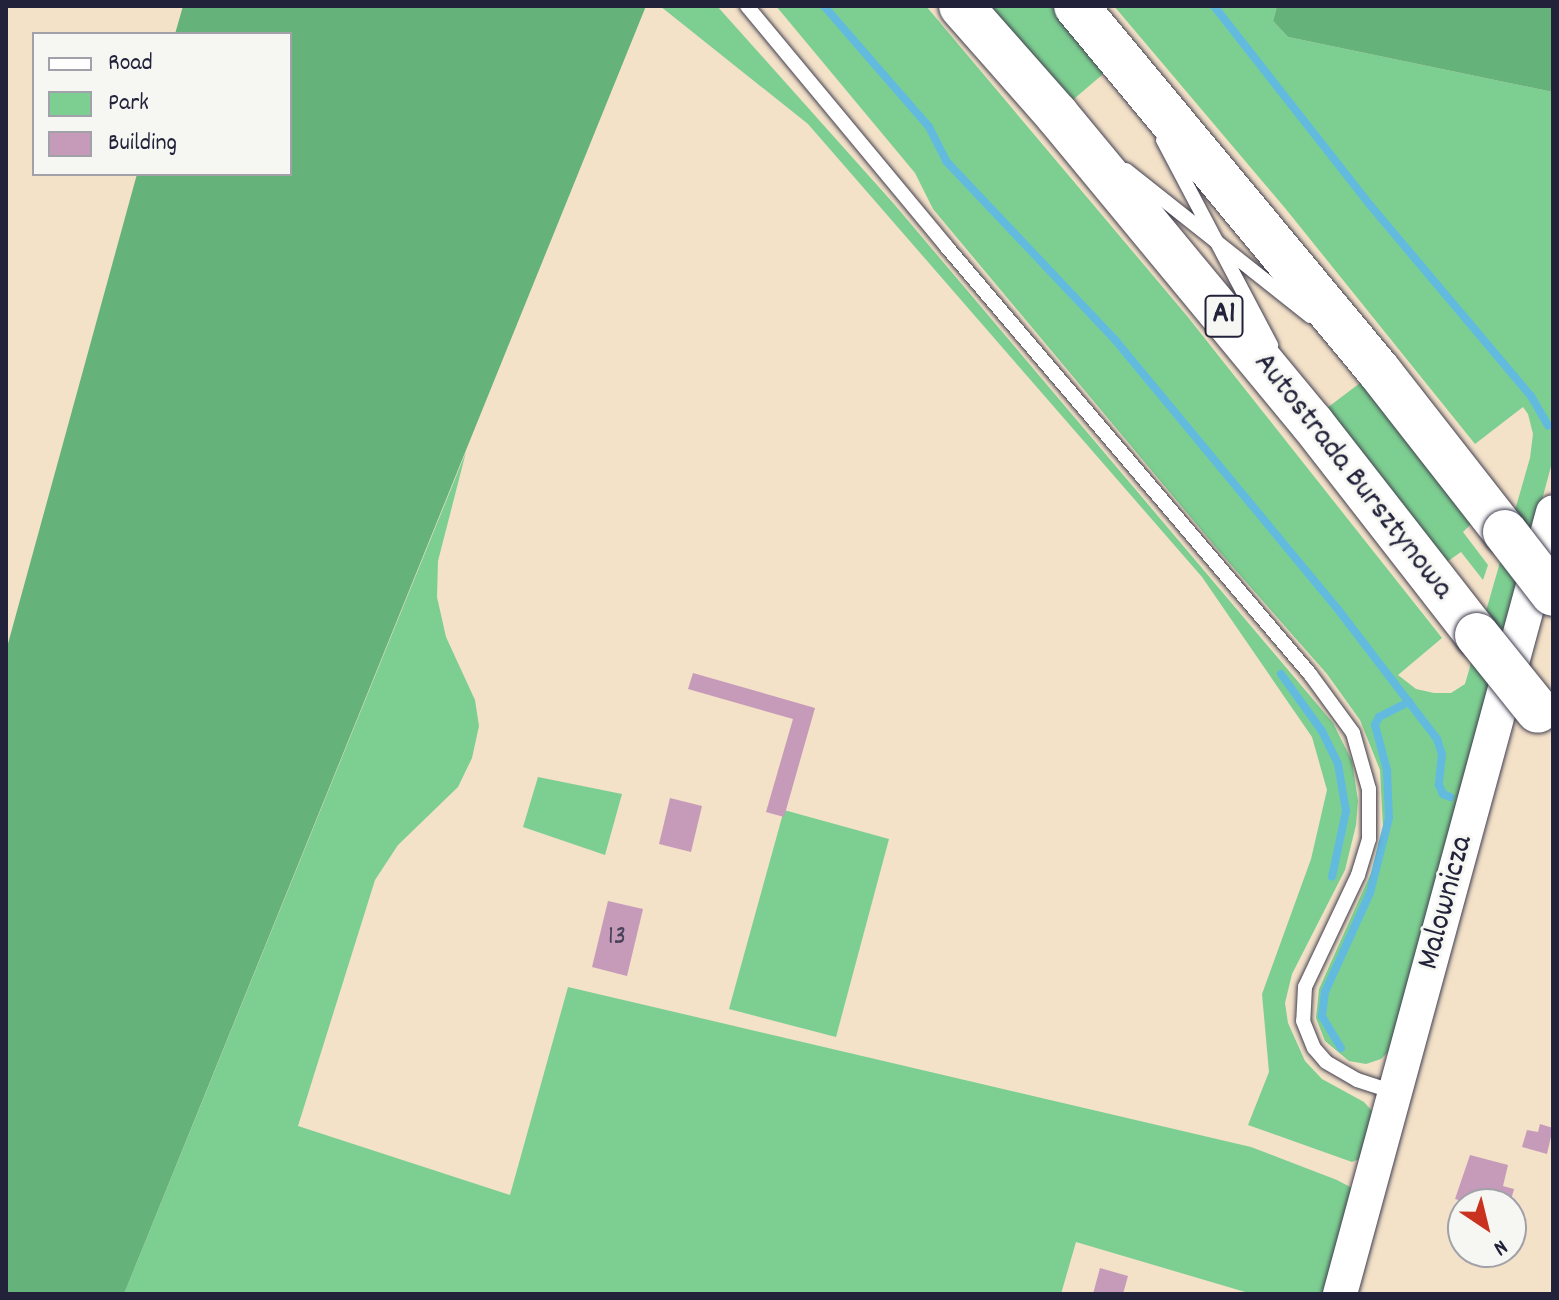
<!DOCTYPE html>
<html>
<head>
<meta charset="utf-8">
<style>
	body { margin:0 }
	#map { position:relative; width:1559px; height:1300px; overflow:hidden; background:#f3e1c8; font-family:Dekko,sans-serif }
	div>[style] { position:absolute }
	.green>* { inset:0; background:#7dcf91 }
	.forest>* { inset:0; background:#66b27b }
	.stream>* { height:8px; margin:-4px; padding:0 4px; transform-origin:4px; border-radius:4px; background:#62bbdf }
	.building>* { inset:0; background:#c69bb9 }
	.roads { filter:drop-shadow(0 0 2px #413f50) drop-shadow(0 0 2px #413f50) }
	.service>* { height:14px; margin:-7px; padding:0 7px; transform-origin:7px; border-radius:7px; background:#fff }
	.tertiary>* { height:34px; margin:-17px; padding:0 17px; transform-origin:17px; border-radius:17px; background:#fff }
	.motorway>* { height:44px; margin:-22px; padding:0 22px; transform-origin:22px; border-radius:22px; background:#fff }
	.bridges { filter:drop-shadow(0 0 2px #413f50) drop-shadow(0 0 2px #413f50) }
	.motorway-bridge>* { height:44px; margin:-22px; padding:0 22px; transform-origin:22px; border-radius:22px; background:#fff }
	span { translate:-50% -50%; white-space:nowrap; text-align:center; line-height:1.15; -webkit-text-stroke:6px #f6f6f2; paint-order:stroke }
	.number-label { font-size:28px; color:#4b405a }
	.number-label span { -webkit-text-stroke-width:0 }
	.shield-label span { padding:2px 6px; background:#f6f6f2; border:2px solid; border-radius:6px; -webkit-text-stroke-width:0 }
	.shield-label { font-size:30px; color:#22223b; font-weight:700 }
	.street-label { font-size:32px; color:#22223b }
	.frame { position:absolute; inset:0; border:8px solid #22223b; pointer-events:none }
	.legend { position:absolute; left:32px; top:32px; width:260px; height:144px; box-sizing:border-box; background:#f6f6f2; border:2px solid #a1a1a9; margin:0; padding:10px 14px; list-style:none; font-size:24px; color:#22223b }
	.legend li { display:flex; align-items:center; gap:16px; height:40px }
	.legend b { width:40px; border:2px solid #a1a1a9 }
	.north { position:absolute; left:1447px; top:1188px; width:80px; height:80px; box-sizing:border-box; background:#f6f6f2; border:2px solid #a1a1a9; border-radius:50%; rotate:145deg; font-size:22px; font-weight:700; line-height:32px; text-align:center; color:#22223b }
	.north::after { content:''; display:block; margin:auto; width:28px; height:36px; background:#c8321e; clip-path:polygon(50% 0,100% 100%,50% 72%,0 100%) }
</style>
</head>
<body>
<div id="map">
	<div class="green">
		<div style="clip-path:polygon(660px 6px,717px 6px,894px 204px,1333px 723px,1352px 761px,1358px 801px,1356px 825px,1345px 870px,1292px 974px,1285px 1003px,1288px 1023px,1305px 1061px,1322px 1079px,1364px 1102px,1372px 1111px,1376px 1119px,1364px 1157px,1352px 1162px,1248px 1125px,1269px 1072px,1262px 994px,1311px 859px,1327px 790px,1312px 737px,1202px 577px,808px 124px)"></div>
		<div style="clip-path:polygon(776px 6px,926px 6px,1187px 316px,1442px 638px,1398px 675px,1416px 689px,1434px 693px,1451px 693px,1465px 684px,1530px 458px,1533px 434px,1528px 414px,1523px 407px,1475px 444px,1285px 208px,1114px 6px,1277px 6px,1273px 21px,1288px 37px,1553px 92px,1553px 459px,1397px 1037px,1394px 1046px,1381px 1059px,1366px 1064px,1349px 1061px,1325px 1041px,1316px 1018px,1319px 989px,1372px 871px,1383px 827px,1380px 770px,1360px 720px,1327px 674px,1218px 550px,933px 209px,915px 173px)"></div>
		<div style="clip-path:polygon(984px 6px,1054px 6px,1109px 69px,1068px 104px)"></div>
		<div style="clip-path:polygon(1364px 380px,1475px 520px,1463px 532px,1488px 565px,1483px 580px,1461px 552px,1444px 564px,1323px 411px)"></div>
		<div style="clip-path:polygon(466px 452px,438px 561px,437px 597px,446px 637px,475px 700px,479px 726px,472px 758px,458px 787px,398px 845px,375px 880px,298px 1126px,510px 1195px,568px 987px,1251px 1147px,1337px 1180px,1352px 1188px,1326px 1294px,1252px 1294px,1076px 1242px,1061px 1294px,124px 1294px)"></div>
		<div style="clip-path:polygon(538px 777px,622px 794px,605px 855px,523px 827px)"></div>
		<div style="clip-path:polygon(784px 810px,889px 839px,836px 1037px,729px 1009px)"></div>
	</div>
	<div class="forest">
		<div style="clip-path:polygon(183px 6px,646px 6px,124px 1294px,6px 1294px,6px 651px,137px 174px,290px 174px,290px 34px,175px 34px)"></div>
		<div style="clip-path:polygon(1277px 6px,1553px 6px,1553px 92px,1288px 37px,1273px 21px)"></div>
	</div>
	<div class="stream">
		<div style="left:824px;top:6px;width:160px;rotate:49deg"></div>
		<div style="left:929px;top:127px;width:38px;rotate:63deg"></div>
		<div style="left:946px;top:161px;width:248px;rotate:46.6deg"></div>
		<div style="left:1116px;top:341px;width:352px;rotate:50.4deg"></div>
		<div style="left:1340px;top:612px;width:160px;rotate:52.6deg"></div>
		<div style="left:1437px;top:739px;width:16px;rotate:72deg"></div>
		<div style="left:1442px;top:754px;width:31px;rotate:96deg"></div>
		<div style="left:1439px;top:785px;width:10px;rotate:66deg"></div>
		<div style="left:1443px;top:794px;width:8px;rotate:23deg"></div>
		<div style="left:1214px;top:6px;width:253px;rotate:51.9deg"></div>
		<div style="left:1370px;top:205px;width:250px;rotate:49.9deg"></div>
		<div style="left:1531px;top:396px;width:34px;rotate:60deg"></div>
		<div style="left:1281px;top:674px;width:70px;rotate:54.3deg"></div>
		<div style="left:1322px;top:731px;width:37px;rotate:64deg"></div>
		<div style="left:1338px;top:764px;width:48px;rotate:80.3deg"></div>
		<div style="left:1346px;top:811px;width:67px;rotate:102deg"></div>
		<div style="left:1341px;top:1048px;width:37px;rotate:-121deg"></div>
		<div style="left:1322px;top:1016px;width:24px;rotate:-83deg"></div>
		<div style="left:1325px;top:992px;width:109px;rotate:-65.6deg"></div>
		<div style="left:1370px;top:893px;width:77px;rotate:-75.8deg"></div>
		<div style="left:1389px;top:818px;width:48px;rotate:-92.4deg"></div>
		<div style="left:1387px;top:770px;width:47px;rotate:-104.9deg"></div>
		<div style="left:1375px;top:725px;width:9px;rotate:-63deg"></div>
		<div style="left:1379px;top:717px;width:34px;rotate:-27deg"></div>
	</div>
	<div class="building">
		<div style="clip-path:polygon(693px 673px,815px 708px,784px 817px,766px 812px,793px 719px,688px 689px)"></div>
		<div style="clip-path:polygon(670px 798px,702px 806px,691px 852px,659px 844px)"></div>
		<div style="clip-path:polygon(608px 901px,643px 909px,627px 976px,592px 967px)"></div>
		<div style="clip-path:polygon(1540px 1124px,1553px 1128px,1547px 1154px,1522px 1147px,1527px 1130px,1538px 1132px)"></div>
		<div style="clip-path:polygon(1470px 1155px,1508px 1165px,1503px 1186px,1514px 1189px,1510px 1204px,1473px 1204px,1455px 1199px)"></div>
		<div style="clip-path:polygon(1100px 1268px,1128px 1276px,1123px 1294px,1093px 1294px)"></div>
	</div>
	<div class="roads">
		<div class="service">
			<div style="left:747px;top:6px;width:312px;rotate:50.3deg"></div>
			<div style="left:946px;top:246px;width:562px;rotate:49.62deg"></div>
			<div style="left:1310px;top:674px;width:73px;rotate:53.9deg"></div>
			<div style="left:1353px;top:733px;width:58px;rotate:74.1deg"></div>
			<div style="left:1369px;top:789px;width:50px;rotate:90deg"></div>
			<div style="left:1369px;top:839px;width:38px;rotate:107deg"></div>
			<div style="left:1358px;top:875px;width:124px;rotate:115.3deg"></div>
			<div style="left:1305px;top:987px;width:34px;rotate:93deg"></div>
			<div style="left:1303px;top:1021px;width:29px;rotate:68deg"></div>
			<div style="left:1314px;top:1048px;width:18px;rotate:49deg"></div>
			<div style="left:1326px;top:1062px;width:36px;rotate:30deg"></div>
			<div style="left:1357px;top:1080px;width:40px;rotate:18deg"></div>
			<div style="left:1163px;top:140px;width:232px;rotate:62.2deg"></div>
			<div style="left:1126px;top:170px;width:235px;rotate:38.4deg"></div>
		</div>
		<div class="tertiary">
			<div style="left:1340px;top:1294px;width:810px;rotate:-74.76deg"></div>
		</div>
		<div class="motorway">
			<div style="left:961px;top:6px;width:145px;rotate:48.6deg"></div>
			<div style="left:1057px;top:115px;width:400px;rotate:50.4deg"></div>
			<div style="left:1312px;top:423px;width:269px;rotate:52.1deg"></div>
			<div style="left:1076px;top:6px;width:474px;rotate:50.3deg"></div>
			<div style="left:1379px;top:371px;width:204px;rotate:52deg"></div>
		</div>
	</div>
	<div class="bridges">
		<div class="motorway-bridge">
			<div style="left:1505px;top:532px;width:78px;rotate:52.3deg"></div>
			<div style="left:1477px;top:635px;width:97px;rotate:51.2deg"></div>
		</div>
	</div>
	<div class="number-label">
		<span style="left:617px;top:938px">13</span>
	</div>
	<div class="shield-label">
		<span style="left:1224px;top:316px">A1</span>
	</div>
	<div class="street-label">
		<span style="left:1352px;top:477px;rotate:52deg">Autostrada Bursztynowa</span>
		<span style="left:1447px;top:903px;rotate:-75deg">Malownicza</span>
	</div>
	<div class="frame"></div>
	<ul class="legend">
	<li><b style="height:10px;background:#fff"></b>Road</li>
	<li><b style="height:22px;background:#7dcf91"></b>Park</li>
	<li><b style="height:22px;background:#c69bb9"></b>Building</li>
	</ul>
	<div class="north">N</div>
</div>
</body>
</html>
